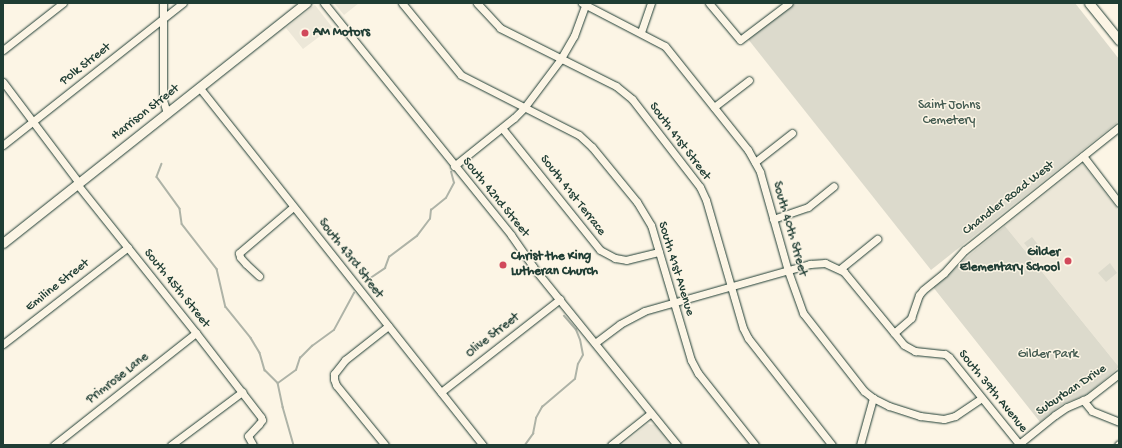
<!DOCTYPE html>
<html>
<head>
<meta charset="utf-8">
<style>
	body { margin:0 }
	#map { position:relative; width:1122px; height:448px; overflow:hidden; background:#fcf5e5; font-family:"Gochi Hand",sans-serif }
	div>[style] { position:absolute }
	.built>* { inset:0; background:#ece7d8 }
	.green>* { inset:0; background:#dcdacc }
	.stream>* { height:1.5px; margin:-0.75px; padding:0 0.75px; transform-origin:0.75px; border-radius:0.75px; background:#aeb3a7 }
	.roads { filter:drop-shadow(0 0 1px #1f3d34) drop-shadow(0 0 1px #1f3d34) }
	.minor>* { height:7px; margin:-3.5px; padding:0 3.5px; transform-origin:3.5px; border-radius:3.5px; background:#fcf5e5 }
	.major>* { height:9px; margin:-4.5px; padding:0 4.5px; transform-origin:4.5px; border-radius:4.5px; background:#fcf5e5 }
	.dots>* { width:11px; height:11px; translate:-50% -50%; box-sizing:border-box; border:2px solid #fcf5e5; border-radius:50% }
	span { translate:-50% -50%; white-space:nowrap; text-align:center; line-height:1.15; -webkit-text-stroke:3px #fcf5e5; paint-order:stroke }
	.poi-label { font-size:13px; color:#1f3d34; font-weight:700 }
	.left { translate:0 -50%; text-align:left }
	.right { translate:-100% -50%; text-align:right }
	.street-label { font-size:13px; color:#1f3d34 }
	.park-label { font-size:13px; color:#455c52 }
	.frame { position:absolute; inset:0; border:4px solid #1f3d34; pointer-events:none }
</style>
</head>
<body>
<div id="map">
	<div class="built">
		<div style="clip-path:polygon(334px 3px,359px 3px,344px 15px)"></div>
		<div style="clip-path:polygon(315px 5px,332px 27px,303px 49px,286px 28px)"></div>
		<div style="clip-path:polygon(1083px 164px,1119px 211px,1119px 367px,1005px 226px)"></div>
		<div style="clip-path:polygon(648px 424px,656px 425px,672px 445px,622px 445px)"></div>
	</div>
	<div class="green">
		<div style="clip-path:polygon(793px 3px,1075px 3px,1119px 59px,1119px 121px,931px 270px,748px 39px)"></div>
		<div style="clip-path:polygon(1005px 226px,1119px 367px,1088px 394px,1063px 404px,1040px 422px,933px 287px,973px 252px)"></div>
		<div style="clip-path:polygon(1032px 237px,1040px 247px,1032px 253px,1024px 243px)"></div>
		<div style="clip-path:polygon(1110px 263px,1117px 273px,1106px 282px,1098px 273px)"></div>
	</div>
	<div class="stream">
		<div style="left:162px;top:164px;width:14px;rotate:111deg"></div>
		<div style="left:157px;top:177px;width:39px;rotate:54deg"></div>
		<div style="left:180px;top:209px;width:15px;rotate:82deg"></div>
		<div style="left:182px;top:224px;width:57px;rotate:52.1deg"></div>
		<div style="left:217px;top:269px;width:39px;rotate:77deg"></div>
		<div style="left:226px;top:307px;width:40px;rotate:51deg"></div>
		<div style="left:251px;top:338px;width:17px;rotate:59deg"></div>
		<div style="left:260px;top:353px;width:18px;rotate:74deg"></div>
		<div style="left:265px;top:370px;width:18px;rotate:45deg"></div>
		<div style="left:278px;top:383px;width:25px;rotate:78deg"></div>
		<div style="left:283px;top:407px;width:40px;rotate:74deg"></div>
		<div style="left:366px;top:281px;width:23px;rotate:-34deg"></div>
		<div style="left:385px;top:268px;width:12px;rotate:-70deg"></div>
		<div style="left:389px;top:257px;width:35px;rotate:-37deg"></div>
		<div style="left:417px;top:236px;width:21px;rotate:-53deg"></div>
		<div style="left:430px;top:219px;width:9px;rotate:-84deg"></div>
		<div style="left:431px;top:210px;width:19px;rotate:-39deg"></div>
		<div style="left:446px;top:198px;width:17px;rotate:-62deg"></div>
		<div style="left:454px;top:183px;width:11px;rotate:-105deg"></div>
		<div style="left:278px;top:383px;width:22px;rotate:-36deg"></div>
		<div style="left:296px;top:370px;width:13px;rotate:-72deg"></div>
		<div style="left:300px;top:358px;width:17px;rotate:-45deg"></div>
		<div style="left:312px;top:346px;width:27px;rotate:-36deg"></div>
		<div style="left:334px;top:330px;width:42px;rotate:-61.6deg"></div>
		<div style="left:525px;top:445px;width:14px;rotate:-54deg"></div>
		<div style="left:533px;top:434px;width:16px;rotate:-79deg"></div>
		<div style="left:536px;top:418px;width:13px;rotate:-61deg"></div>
		<div style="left:542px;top:407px;width:43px;rotate:-40.3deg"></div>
		<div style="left:575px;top:379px;width:15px;rotate:-79deg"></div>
		<div style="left:578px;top:364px;width:10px;rotate:-61deg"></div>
		<div style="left:583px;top:355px;width:15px;rotate:-101deg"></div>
		<div style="left:580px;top:340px;width:11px;rotate:-112deg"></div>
		<div style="left:576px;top:330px;width:18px;rotate:-131deg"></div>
	</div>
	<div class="roads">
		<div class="minor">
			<div style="left:163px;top:3px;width:97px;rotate:90deg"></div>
			<div style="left:163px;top:100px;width:14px;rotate:73deg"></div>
			<div style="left:324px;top:3px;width:298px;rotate:51.1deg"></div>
			<div style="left:511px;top:235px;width:39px;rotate:55deg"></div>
			<div style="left:533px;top:267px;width:229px;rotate:51deg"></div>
			<div style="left:402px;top:3px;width:93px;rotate:50.7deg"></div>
			<div style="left:461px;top:75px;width:132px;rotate:27deg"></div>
			<div style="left:579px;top:135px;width:18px;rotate:43deg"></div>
			<div style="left:592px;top:147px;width:71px;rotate:50.7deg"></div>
			<div style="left:637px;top:202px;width:27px;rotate:59deg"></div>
			<div style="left:651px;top:225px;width:141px;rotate:73.5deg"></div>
			<div style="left:691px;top:360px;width:15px;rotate:62deg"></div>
			<div style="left:698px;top:373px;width:92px;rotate:51.6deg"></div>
			<div style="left:477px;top:3px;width:34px;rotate:47deg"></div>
			<div style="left:500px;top:28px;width:130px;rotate:26.6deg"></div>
			<div style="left:616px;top:86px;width:21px;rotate:39deg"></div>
			<div style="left:632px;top:99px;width:111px;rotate:52.3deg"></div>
			<div style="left:700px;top:187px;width:14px;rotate:65deg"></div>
			<div style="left:706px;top:200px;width:133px;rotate:73.9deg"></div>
			<div style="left:743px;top:328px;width:11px;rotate:63deg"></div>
			<div style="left:748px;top:338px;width:136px;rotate:51.9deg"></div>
			<div style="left:582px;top:3px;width:93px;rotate:27.4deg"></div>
			<div style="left:665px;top:46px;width:133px;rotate:51.4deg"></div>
			<div style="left:748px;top:150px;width:25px;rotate:61deg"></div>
			<div style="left:760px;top:172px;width:103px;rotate:74.2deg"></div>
			<div style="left:788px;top:271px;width:45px;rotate:70.3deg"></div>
			<div style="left:803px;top:313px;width:99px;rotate:52deg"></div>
			<div style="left:864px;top:391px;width:11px;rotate:38deg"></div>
			<div style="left:873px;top:398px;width:18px;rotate:27deg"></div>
			<div style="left:889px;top:406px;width:33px;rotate:18deg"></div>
			<div style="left:920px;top:416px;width:24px;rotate:7deg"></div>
			<div style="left:944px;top:419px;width:11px;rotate:-15deg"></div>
			<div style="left:955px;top:416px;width:32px;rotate:-34deg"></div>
			<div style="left:709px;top:3px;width:48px;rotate:50deg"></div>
			<div style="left:740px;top:40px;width:61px;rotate:-37.1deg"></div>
			<div style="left:641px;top:32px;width:31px;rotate:-71deg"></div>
			<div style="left:3px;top:50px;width:76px;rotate:-38.1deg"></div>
			<div style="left:3px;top:82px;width:126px;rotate:53deg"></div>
			<div style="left:199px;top:87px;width:457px;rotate:51.6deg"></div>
			<div style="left:714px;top:107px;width:44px;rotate:-37.6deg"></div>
			<div style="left:502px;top:128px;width:156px;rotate:51.2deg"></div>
			<div style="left:600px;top:250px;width:17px;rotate:28deg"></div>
			<div style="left:615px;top:258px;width:11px;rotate:10deg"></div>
			<div style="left:626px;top:260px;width:34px;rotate:-14deg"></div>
			<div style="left:3px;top:145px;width:229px;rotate:-38.3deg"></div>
			<div style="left:1083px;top:156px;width:59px;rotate:52.5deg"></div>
			<div style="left:755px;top:162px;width:47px;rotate:-38.1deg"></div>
			<div style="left:454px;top:166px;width:77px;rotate:-38.7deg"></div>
			<div style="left:514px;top:118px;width:14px;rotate:-45deg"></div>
			<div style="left:524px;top:108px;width:60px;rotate:-53.1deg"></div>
			<div style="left:560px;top:60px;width:28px;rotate:-60deg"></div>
			<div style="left:574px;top:36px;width:35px;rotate:-70deg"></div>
			<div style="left:77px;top:184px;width:191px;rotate:51.4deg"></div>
			<div style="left:196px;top:333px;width:106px;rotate:52.3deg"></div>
			<div style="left:261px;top:417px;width:3px;rotate:72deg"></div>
			<div style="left:262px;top:420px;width:5px;rotate:127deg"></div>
			<div style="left:259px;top:424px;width:16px;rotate:133deg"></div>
			<div style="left:248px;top:436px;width:10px;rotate:61deg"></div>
			<div style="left:773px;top:219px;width:37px;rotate:-19deg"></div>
			<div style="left:808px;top:207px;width:33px;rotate:-39deg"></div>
			<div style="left:840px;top:269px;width:48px;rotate:-39deg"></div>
			<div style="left:259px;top:276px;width:18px;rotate:-137deg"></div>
			<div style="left:246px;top:264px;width:9px;rotate:-131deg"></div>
			<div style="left:240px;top:257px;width:4px;rotate:-104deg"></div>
			<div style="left:239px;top:253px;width:71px;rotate:-40.4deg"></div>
			<div style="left:894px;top:333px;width:23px;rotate:-41deg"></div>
			<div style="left:911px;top:318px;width:24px;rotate:-71deg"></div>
			<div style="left:919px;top:295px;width:6px;rotate:-51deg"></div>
			<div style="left:923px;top:290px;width:27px;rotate:-39deg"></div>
			<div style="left:944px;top:273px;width:31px;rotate:-48deg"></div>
			<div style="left:965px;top:250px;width:197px;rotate:-38.6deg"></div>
			<div style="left:595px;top:343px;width:31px;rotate:-37deg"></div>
			<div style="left:620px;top:324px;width:27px;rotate:-28deg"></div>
			<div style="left:644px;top:311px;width:173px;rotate:-15.8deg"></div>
			<div style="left:810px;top:264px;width:15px;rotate:-4deg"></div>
			<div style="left:825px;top:263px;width:21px;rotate:25deg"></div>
			<div style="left:844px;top:272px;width:94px;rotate:50.6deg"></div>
			<div style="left:904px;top:345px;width:13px;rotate:29deg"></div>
			<div style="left:915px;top:351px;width:30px;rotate:6deg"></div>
			<div style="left:945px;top:354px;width:5px;rotate:37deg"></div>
			<div style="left:949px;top:357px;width:113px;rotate:51.1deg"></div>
			<div style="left:3px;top:344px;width:158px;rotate:-37.8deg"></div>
			<div style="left:441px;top:392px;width:151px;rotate:-38deg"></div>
			<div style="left:1083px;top:400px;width:14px;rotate:51deg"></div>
			<div style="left:1092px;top:411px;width:29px;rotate:22deg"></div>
			<div style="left:1019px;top:444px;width:46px;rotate:-38.9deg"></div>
			<div style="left:1055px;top:415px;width:14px;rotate:-34deg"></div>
			<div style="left:1067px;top:407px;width:23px;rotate:-23deg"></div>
			<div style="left:1088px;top:398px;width:39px;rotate:-38deg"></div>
			<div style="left:54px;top:445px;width:181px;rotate:-38.3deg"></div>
			<div style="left:171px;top:445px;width:89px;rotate:-36.7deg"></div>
			<div style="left:385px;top:445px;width:77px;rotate:-129.2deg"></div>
			<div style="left:336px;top:385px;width:6px;rotate:-108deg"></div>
			<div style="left:334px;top:379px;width:5px;rotate:-90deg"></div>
			<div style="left:334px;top:374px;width:18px;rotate:-52deg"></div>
			<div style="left:345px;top:360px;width:55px;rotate:-38.3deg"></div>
			<div style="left:611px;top:445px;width:51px;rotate:-38.7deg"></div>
			<div style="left:860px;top:445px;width:49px;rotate:-74.5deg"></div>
			<div style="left:1118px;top:445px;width:1px;rotate:-45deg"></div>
		</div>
		<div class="major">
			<div style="left:1089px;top:3px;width:48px;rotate:51deg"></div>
			<div style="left:3px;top:243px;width:387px;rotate:-38.4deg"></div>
		</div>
	</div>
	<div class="dots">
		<div style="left:305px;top:33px;background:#d1495b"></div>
		<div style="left:1068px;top:261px;background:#d1495b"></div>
		<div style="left:503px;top:265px;background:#d1495b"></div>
	</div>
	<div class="poi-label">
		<span class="left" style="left:313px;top:33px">AM Motors</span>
		<span class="right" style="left:1060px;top:261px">Gilder<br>Elementary School</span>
		<span class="left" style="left:511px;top:265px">Christ the King<br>Lutheran Church</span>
	</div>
	<div class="street-label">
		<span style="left:86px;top:65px;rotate:-38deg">Polk Street</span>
		<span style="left:146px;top:113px;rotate:-38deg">Harrison Street</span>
		<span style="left:679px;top:142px;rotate:53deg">South 41st Street</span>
		<span style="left:572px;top:196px;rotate:52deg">South 41st Terrace</span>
		<span style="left:495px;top:198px;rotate:51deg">South 42nd Street</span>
		<span style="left:1009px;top:199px;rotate:-38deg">Chandler Road West</span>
		<span style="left:789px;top:229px;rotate:74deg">South 40th Street</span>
		<span style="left:350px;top:259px;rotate:52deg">South 43rd Street</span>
		<span style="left:675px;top:269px;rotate:73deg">South 41st Avenue</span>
		<span style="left:58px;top:286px;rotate:-38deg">Emiline Street</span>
		<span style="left:176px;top:289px;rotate:51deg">South 45th Street</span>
		<span style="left:493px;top:336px;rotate:-38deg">Olive Street</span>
		<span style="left:118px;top:379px;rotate:-38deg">Primrose Lane</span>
		<span style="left:1072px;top:391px;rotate:-34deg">Suburban Drive</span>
		<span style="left:992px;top:392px;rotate:51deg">South 39th Avenue</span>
	</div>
	<div class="park-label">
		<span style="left:949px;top:114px">Saint Johns<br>Cemetery</span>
		<span style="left:1048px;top:355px">Gilder Park</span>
	</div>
	<div class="frame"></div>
</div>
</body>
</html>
